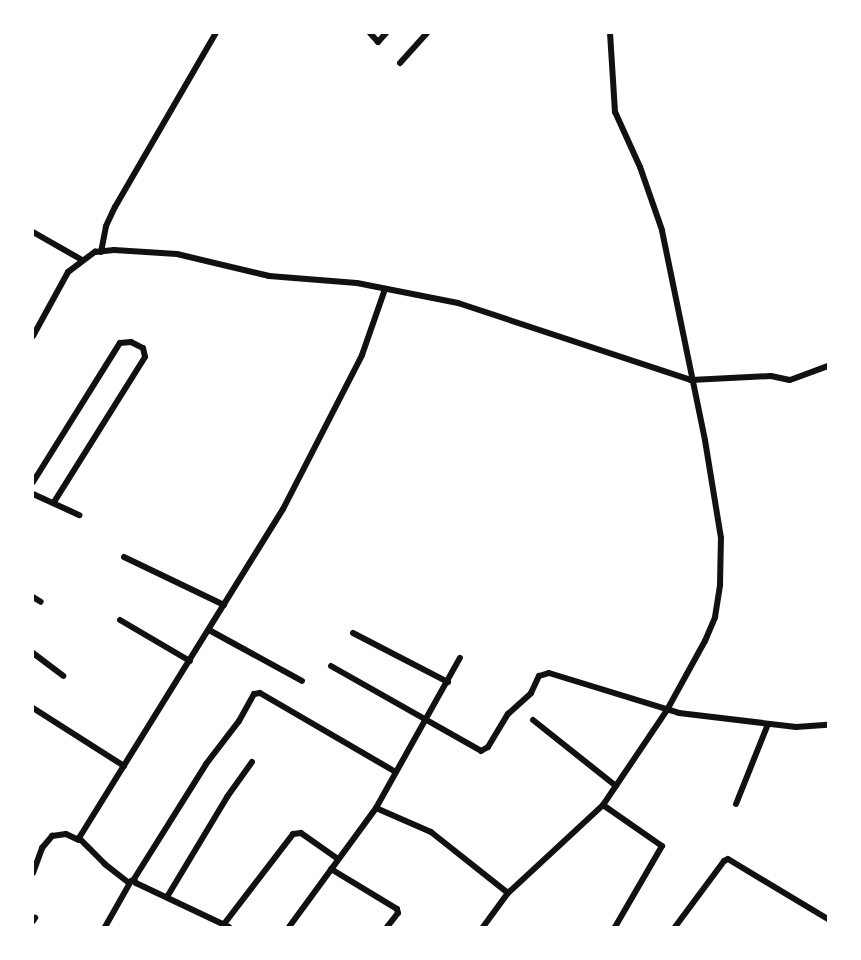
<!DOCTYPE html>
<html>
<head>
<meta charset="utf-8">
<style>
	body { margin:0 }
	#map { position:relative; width:861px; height:960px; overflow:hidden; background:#fff; font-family:Barlow,sans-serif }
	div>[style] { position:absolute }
	.minor>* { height:6px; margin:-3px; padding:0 3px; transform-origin:3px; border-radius:3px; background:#111 }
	span { translate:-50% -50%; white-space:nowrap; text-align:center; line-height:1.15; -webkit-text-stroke:4.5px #fff; paint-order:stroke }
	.frame { position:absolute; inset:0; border:34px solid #fff; pointer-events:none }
</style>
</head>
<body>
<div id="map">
	<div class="minor">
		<div style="left:370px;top:33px;width:12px;rotate:48deg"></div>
		<div style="left:378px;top:42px;width:12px;rotate:-48deg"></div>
		<div style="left:400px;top:63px;width:40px;rotate:-48deg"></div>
		<div style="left:33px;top:232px;width:56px;rotate:29.7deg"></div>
		<div style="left:101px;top:252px;width:26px;rotate:-79deg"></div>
		<div style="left:106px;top:226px;width:21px;rotate:-65deg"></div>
		<div style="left:115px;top:207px;width:201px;rotate:-59.9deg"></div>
		<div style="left:33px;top:336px;width:73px;rotate:-61.3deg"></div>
		<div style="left:68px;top:272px;width:34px;rotate:-37deg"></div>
		<div style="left:95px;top:252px;width:19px;rotate:-6deg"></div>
		<div style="left:114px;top:250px;width:63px;rotate:3.6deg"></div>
		<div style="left:177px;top:254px;width:95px;rotate:13.4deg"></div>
		<div style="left:269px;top:276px;width:88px;rotate:4.5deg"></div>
		<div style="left:357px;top:283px;width:103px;rotate:11.2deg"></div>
		<div style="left:458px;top:303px;width:245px;rotate:18.3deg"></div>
		<div style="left:691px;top:380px;width:80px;rotate:-2.9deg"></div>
		<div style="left:771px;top:376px;width:19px;rotate:12deg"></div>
		<div style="left:790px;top:380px;width:40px;rotate:-20.2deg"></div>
		<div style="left:33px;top:482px;width:164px;rotate:-58deg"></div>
		<div style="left:120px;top:343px;width:11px;rotate:-5deg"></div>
		<div style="left:131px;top:342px;width:13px;rotate:27deg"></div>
		<div style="left:143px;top:348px;width:9px;rotate:77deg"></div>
		<div style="left:145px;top:357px;width:171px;rotate:122.1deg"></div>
		<div style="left:33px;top:494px;width:51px;rotate:24.5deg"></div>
		<div style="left:124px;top:557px;width:111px;rotate:25.6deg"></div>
		<div style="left:33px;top:597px;width:9px;rotate:32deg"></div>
		<div style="left:120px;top:620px;width:81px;rotate:30.4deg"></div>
		<div style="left:209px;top:630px;width:106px;rotate:28.7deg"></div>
		<div style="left:353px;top:633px;width:107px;rotate:27.3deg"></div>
		<div style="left:33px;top:653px;width:38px;rotate:37deg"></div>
		<div style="left:331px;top:666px;width:172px;rotate:29.5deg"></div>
		<div style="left:481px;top:751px;width:8px;rotate:-30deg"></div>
		<div style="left:488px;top:747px;width:39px;rotate:-59deg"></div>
		<div style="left:508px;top:714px;width:31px;rotate:-42deg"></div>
		<div style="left:531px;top:693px;width:19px;rotate:-65deg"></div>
		<div style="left:539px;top:676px;width:10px;rotate:-17deg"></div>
		<div style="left:549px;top:673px;width:136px;rotate:17.1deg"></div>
		<div style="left:679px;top:713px;width:118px;rotate:6.8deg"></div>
		<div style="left:796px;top:727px;width:32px;rotate:-4deg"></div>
		<div style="left:33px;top:708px;width:108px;rotate:32.5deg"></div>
		<div style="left:533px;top:720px;width:106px;rotate:38.5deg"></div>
		<div style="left:736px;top:804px;width:86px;rotate:-68.2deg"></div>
		<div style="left:603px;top:805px;width:72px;rotate:34.8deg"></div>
		<div style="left:662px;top:846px;width:94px;rotate:120.1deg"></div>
		<div style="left:376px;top:808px;width:172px;rotate:-60.8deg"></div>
		<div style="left:331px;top:869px;width:77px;rotate:31.2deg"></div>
		<div style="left:397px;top:909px;width:4px;rotate:76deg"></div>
		<div style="left:398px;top:913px;width:18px;rotate:128deg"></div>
		<div style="left:33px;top:873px;width:27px;rotate:-70deg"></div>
		<div style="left:42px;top:848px;width:16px;rotate:-50deg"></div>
		<div style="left:52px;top:836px;width:14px;rotate:-8deg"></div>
		<div style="left:66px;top:834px;width:14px;rotate:25deg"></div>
		<div style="left:129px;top:883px;width:31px;rotate:-142deg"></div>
		<div style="left:105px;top:864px;width:37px;rotate:-135deg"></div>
		<div style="left:79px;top:838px;width:387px;rotate:-58.2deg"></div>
		<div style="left:283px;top:509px;width:173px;rotate:-62.8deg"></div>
		<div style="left:362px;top:355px;width:70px;rotate:-70.8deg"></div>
		<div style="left:167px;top:897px;width:117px;rotate:-59deg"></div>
		<div style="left:227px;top:797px;width:43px;rotate:-54.5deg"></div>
		<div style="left:33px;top:921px;width:4px;rotate:-56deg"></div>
		<div style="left:224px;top:924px;width:113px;rotate:-52.5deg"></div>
		<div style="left:293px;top:834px;width:8px;rotate:-7deg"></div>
		<div style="left:301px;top:833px;width:45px;rotate:35.1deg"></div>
		<div style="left:105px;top:927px;width:53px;rotate:-60.5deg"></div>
		<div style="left:229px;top:927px;width:103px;rotate:-154.7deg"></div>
		<div style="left:136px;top:883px;width:4px;rotate:-117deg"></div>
		<div style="left:134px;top:879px;width:136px;rotate:-57.9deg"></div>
		<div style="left:206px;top:764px;width:54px;rotate:-52.5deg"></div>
		<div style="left:239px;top:721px;width:31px;rotate:-61deg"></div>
		<div style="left:254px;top:694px;width:6px;rotate:-9deg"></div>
		<div style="left:260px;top:693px;width:157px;rotate:30.2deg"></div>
		<div style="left:289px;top:927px;width:147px;rotate:-53.8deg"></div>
		<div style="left:376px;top:808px;width:60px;rotate:23.6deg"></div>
		<div style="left:431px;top:832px;width:98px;rotate:38.4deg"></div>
		<div style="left:483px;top:927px;width:42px;rotate:-53.7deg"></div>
		<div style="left:508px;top:893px;width:129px;rotate:-42.8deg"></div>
		<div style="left:603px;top:805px;width:115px;rotate:-56deg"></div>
		<div style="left:667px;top:710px;width:79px;rotate:-61.2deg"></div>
		<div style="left:705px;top:641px;width:26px;rotate:-67deg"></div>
		<div style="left:715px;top:617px;width:33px;rotate:-81deg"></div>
		<div style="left:720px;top:584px;width:46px;rotate:-88.8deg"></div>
		<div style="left:721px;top:538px;width:99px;rotate:-99.3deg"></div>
		<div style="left:705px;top:440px;width:214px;rotate:-101.6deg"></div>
		<div style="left:662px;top:230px;width:67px;rotate:-109.2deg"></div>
		<div style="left:640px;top:167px;width:60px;rotate:-114.4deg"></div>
		<div style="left:615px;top:112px;width:79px;rotate:-93.6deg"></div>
		<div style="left:675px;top:927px;width:82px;rotate:-53.4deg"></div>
		<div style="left:724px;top:861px;width:4px;rotate:-27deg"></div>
		<div style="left:728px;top:859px;width:117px;rotate:31deg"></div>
	</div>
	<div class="frame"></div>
</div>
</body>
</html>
